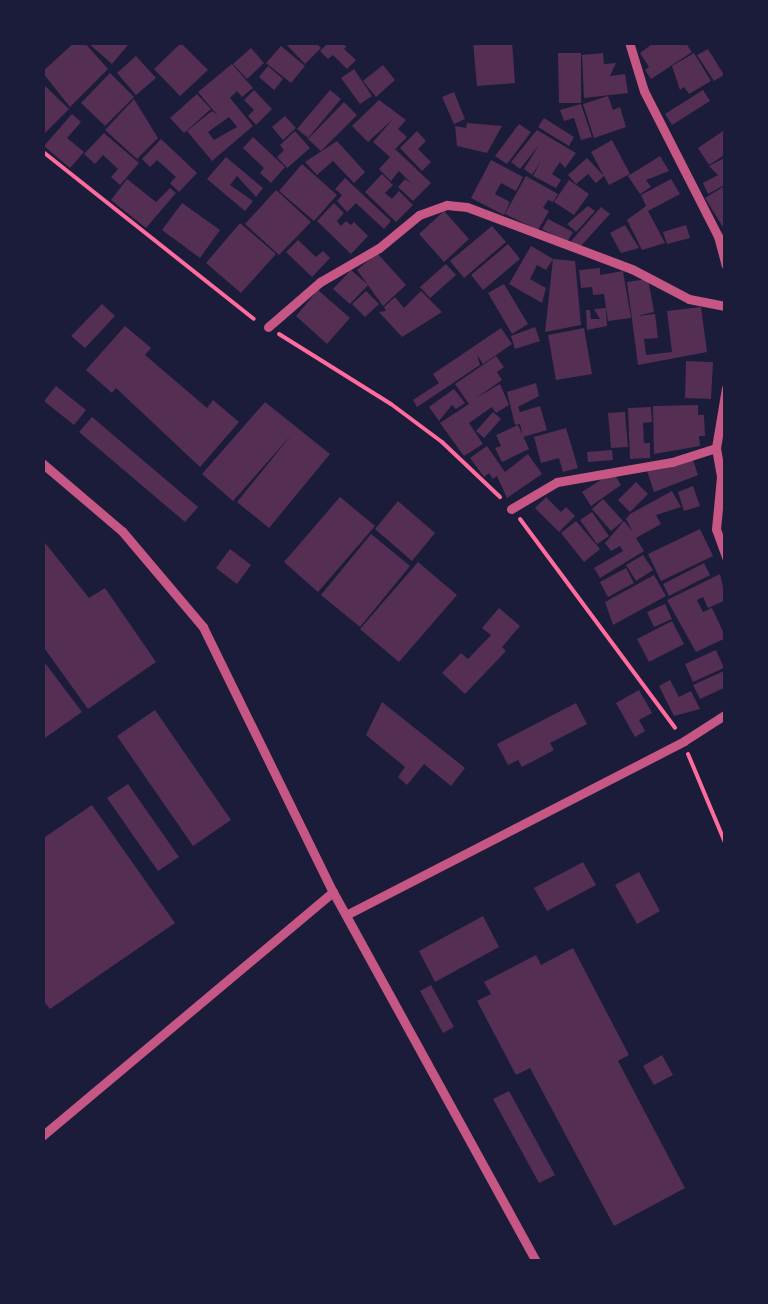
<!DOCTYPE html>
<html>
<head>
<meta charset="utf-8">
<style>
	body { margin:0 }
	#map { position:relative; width:768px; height:1304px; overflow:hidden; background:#1b1b3a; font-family:"Roboto Condensed",sans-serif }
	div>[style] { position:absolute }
	.building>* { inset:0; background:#542f53 }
	.path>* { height:4px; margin:-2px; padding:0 2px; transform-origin:2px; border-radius:2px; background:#ff6b9d }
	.minor>* { height:9px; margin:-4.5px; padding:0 4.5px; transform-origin:4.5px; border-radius:4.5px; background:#c65784 }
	span { translate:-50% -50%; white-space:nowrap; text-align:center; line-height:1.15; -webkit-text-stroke:9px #1b1b3a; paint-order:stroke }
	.frame { position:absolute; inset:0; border:45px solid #1b1b3a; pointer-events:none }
</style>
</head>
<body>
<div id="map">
	<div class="building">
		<div style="clip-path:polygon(75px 42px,84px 42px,108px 69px,70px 107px,42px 72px)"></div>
		<div style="clip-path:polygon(87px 42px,125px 42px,128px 45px,112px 64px)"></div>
		<div style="clip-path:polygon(284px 42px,315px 42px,321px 48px,305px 64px)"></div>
		<div style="clip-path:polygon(329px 42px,347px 46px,344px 49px,356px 60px,347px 69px,333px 55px,328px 59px,320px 51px)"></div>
		<div style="clip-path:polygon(473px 42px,512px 42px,515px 83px,477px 86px)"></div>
		<div style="clip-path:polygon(655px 42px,685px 42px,692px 52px,651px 79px,645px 70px,649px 67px,640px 53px)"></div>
		<div style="clip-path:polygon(181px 43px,208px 70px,180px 96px,154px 69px)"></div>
		<div style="clip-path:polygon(281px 46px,305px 66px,291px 83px,266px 63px)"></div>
		<div style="clip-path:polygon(251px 48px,264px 63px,247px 79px,233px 64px)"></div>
		<div style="clip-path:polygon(708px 49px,724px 75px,714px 81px,697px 55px)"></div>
		<div style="clip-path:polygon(558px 53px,581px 53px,581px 103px,559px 103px)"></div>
		<div style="clip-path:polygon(603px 53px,604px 64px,616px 63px,610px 76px,625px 74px,628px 93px,584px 98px,582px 55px)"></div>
		<div style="clip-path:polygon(694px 53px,711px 81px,689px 94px,684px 87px,680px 90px,672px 66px)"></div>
		<div style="clip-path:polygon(136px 56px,156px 78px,136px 95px,117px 73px)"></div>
		<div style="clip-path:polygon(evenodd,232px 64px,253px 88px,242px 97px,237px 91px,230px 98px,253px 126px,212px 161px,187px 131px,212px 111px,218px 116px,198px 92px,232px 64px,229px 117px,237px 127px,214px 140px,208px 132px,229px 117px)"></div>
		<div style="clip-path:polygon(383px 65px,395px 80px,376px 97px,363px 81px)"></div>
		<div style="clip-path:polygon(268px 66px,283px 79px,274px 90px,259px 77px)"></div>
		<div style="clip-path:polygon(354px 69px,372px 96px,360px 104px,341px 78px)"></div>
		<div style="clip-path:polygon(110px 73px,134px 97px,105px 126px,81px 103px)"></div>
		<div style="clip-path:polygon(42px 83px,69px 109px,42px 136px)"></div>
		<div style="clip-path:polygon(254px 90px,272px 109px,256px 125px,248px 116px,254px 110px,244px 100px)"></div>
		<div style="clip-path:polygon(330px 90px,341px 99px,308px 138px,297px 129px)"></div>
		<div style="clip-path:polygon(703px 90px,710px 101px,672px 125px,665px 114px)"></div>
		<div style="clip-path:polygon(454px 92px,465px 119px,454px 124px,442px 97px)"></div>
		<div style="clip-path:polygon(197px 94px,211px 109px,184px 133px,170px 118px)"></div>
		<div style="clip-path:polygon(608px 96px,613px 110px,620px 107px,626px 127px,594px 138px,583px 104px)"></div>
		<div style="clip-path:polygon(134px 99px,158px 138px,137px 159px,105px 130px)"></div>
		<div style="clip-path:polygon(379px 100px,406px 120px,398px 129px,407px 137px,395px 149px,431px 183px,413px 201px,398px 187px,405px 179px,412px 184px,399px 171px,391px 181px,379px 169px,390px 157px,373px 142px,393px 119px,368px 142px,352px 126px)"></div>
		<div style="clip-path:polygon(344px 102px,357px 115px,321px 151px,308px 139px)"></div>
		<div style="clip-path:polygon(581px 104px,592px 137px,581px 140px,574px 118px,564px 121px,560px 110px)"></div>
		<div style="clip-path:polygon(72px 114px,81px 122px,67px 138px,84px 152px,70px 168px,44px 146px)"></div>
		<div style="clip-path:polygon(285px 116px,296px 128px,283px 140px,272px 127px)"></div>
		<div style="clip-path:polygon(544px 118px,574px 137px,569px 146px,538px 127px)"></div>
		<div style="clip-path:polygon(467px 123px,502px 126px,487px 153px,457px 146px,455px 126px,466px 128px)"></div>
		<div style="clip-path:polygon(519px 124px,531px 132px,507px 164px,495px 156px)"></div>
		<div style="clip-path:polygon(726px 129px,726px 154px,709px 165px,698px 148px)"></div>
		<div style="clip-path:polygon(537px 130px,576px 153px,565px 168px,560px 162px,552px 174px,561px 180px,556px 188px,533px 176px,541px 161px,532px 175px,524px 169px,539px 145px,520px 169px,511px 162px)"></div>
		<div style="clip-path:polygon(295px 131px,310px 148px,287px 168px,277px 157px,284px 150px,280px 145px)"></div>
		<div style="clip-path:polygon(417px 131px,426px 141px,418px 149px,431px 162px,422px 171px,400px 148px)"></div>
		<div style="clip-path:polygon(104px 133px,139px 163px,120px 185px,111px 177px,118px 169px,103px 155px,95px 164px,84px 154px)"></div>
		<div style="clip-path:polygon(253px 137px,285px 167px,271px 183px,260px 173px,264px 168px,243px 148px)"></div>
		<div style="clip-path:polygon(161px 139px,197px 173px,179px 192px,170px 183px,176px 177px,157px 160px,150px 167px,142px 159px)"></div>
		<div style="clip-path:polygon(612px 140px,630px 174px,609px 185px,604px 176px,596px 183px,588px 174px,576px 184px,568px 175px,587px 158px,604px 176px,591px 152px)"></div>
		<div style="clip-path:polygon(337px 141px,365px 172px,354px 183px,333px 161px,317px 175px,305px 162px)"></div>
		<div style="clip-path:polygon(660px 156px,669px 171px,646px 180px,651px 187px,640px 194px,628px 176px)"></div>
		<div style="clip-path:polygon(226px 157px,263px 188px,256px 197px,237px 176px,230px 185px,253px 201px,245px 211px,207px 179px)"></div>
		<div style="clip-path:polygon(726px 157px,726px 184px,708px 194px,703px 183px,718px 175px,709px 166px)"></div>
		<div style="clip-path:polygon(491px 160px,523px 177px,516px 191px,501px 183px,495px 194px,510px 202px,504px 215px,471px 198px)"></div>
		<div style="clip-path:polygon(302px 164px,337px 195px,314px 221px,279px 191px)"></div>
		<div style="clip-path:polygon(382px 174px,393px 185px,385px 193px,392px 199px,399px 191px,413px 205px,396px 222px,365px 192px)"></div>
		<div style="clip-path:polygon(526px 176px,558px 194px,553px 202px,548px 200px,543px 208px,549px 211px,538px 230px,505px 214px)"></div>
		<div style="clip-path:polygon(345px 178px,391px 221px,384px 229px,356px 203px,347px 212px,337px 201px,342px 195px,335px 189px)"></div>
		<div style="clip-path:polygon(127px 179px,156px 202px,170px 188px,176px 193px,146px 228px,111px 200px)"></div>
		<div style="clip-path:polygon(671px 179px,680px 194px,648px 211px,665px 243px,642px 250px,627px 220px,646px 206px,641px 195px)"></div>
		<div style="clip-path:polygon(569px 180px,589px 194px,574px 215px,554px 202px)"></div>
		<div style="clip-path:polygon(726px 185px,726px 225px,723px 227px,705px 198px)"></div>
		<div style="clip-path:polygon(276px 190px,311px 222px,279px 255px,245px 224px)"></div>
		<div style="clip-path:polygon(182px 203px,220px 230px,200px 258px,162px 230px)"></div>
		<div style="clip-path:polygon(334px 203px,344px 213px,337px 221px,341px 226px,346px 221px,351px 225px,354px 222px,368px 236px,351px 254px,317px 221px)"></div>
		<div style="clip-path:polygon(588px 206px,595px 211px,576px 232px,567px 224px)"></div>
		<div style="clip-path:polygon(601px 207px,610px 214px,579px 248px,571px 241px)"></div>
		<div style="clip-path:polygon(444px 211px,469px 239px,444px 262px,419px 234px)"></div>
		<div style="clip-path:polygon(548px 219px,573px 232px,567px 242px,542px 229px)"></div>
		<div style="clip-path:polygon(240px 223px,276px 254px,241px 293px,206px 263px)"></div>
		<div style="clip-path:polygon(625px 225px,639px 248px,621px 253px,610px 233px)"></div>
		<div style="clip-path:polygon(686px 225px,690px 238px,667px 244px,663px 232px)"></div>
		<div style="clip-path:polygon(492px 226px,506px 242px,464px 278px,450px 261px)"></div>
		<div style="clip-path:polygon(298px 240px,316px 257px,323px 251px,330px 258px,312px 277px,286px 252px)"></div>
		<div style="clip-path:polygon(508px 244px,520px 259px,483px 290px,471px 275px)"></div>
		<div style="clip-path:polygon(531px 246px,553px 259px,546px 270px,537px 265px,530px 279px,546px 288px,542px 303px,509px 284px)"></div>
		<div style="clip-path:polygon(377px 253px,406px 285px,383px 306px,357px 270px)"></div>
		<div style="clip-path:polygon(553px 259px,575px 261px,581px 325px,545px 332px)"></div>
		<div style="clip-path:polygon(446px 264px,456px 275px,430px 298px,420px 287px)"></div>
		<div style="clip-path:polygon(600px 268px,600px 275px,623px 271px,631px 318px,608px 321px,604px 294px,593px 295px,592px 287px,581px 288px,579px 270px)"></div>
		<div style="clip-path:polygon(351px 270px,368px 285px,350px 304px,333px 289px)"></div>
		<div style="clip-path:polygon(648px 279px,654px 312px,637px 316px,655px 314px,658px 338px,644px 339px,646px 355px,672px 352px,667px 311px,701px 307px,707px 352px,638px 365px,627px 282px)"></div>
		<div style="clip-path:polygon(504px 284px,528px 324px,512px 334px,488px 293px)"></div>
		<div style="clip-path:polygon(318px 290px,350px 318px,327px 344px,296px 316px)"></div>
		<div style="clip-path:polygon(366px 291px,379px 304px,365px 317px,352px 304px)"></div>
		<div style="clip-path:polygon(421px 291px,442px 312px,402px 337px,379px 312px,386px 311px,384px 307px,395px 297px,404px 308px)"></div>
		<div style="clip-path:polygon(102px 304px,115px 316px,85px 348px,71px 336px)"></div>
		<div style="clip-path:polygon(606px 308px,607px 326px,587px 330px,586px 310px,590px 310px,591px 319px,600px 319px,594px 309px)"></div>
		<div style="clip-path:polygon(125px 326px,151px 348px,145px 355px,207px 408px,213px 400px,239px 422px,200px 467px,116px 388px,112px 393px,86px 370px)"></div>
		<div style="clip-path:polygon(535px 327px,540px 341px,515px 349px,511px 336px)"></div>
		<div style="clip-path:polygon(501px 328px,512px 344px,483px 364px,477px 355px,480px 365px,417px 407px,413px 400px,439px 383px,433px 374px)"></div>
		<div style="clip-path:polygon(584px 328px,592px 374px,556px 380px,548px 335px)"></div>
		<div style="clip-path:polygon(496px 356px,504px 367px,497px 372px,502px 380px,476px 398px,500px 384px,509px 405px,496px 413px,492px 407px,469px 423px,483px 444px,464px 456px,440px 423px,469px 404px,455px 384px)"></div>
		<div style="clip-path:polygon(686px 361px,713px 362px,711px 399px,685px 398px)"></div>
		<div style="clip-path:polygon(536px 383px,539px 396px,518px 407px,520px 412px,540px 406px,547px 430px,523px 437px,520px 424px,515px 425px,507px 392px)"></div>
		<div style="clip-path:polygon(56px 386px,86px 410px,74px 425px,44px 401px)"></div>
		<div style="clip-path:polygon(454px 389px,465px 403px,456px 409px,452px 405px,439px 421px,429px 407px)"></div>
		<div style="clip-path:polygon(265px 402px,330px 454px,269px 528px,237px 502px,293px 433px,233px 501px,202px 474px)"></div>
		<div style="clip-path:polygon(698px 405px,698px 415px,704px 415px,705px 436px,699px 436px,700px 446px,654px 454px,653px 406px)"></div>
		<div style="clip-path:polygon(651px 407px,652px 422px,643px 423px,644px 443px,650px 443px,650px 458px,630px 459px,628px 408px)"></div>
		<div style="clip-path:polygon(493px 412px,501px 419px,484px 438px,476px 431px)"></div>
		<div style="clip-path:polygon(625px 412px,628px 447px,611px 448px,608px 413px)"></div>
		<div style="clip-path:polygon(92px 417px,198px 507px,185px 522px,79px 432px)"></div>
		<div style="clip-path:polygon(518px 425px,529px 449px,502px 462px,495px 448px,501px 446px,496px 435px)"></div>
		<div style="clip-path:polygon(566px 428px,578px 468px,563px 472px,559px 458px,541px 463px,534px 437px)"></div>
		<div style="clip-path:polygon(487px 446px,505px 472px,528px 454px,542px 474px,507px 498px,497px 476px,493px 479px,489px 473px,484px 477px,470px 458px)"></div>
		<div style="clip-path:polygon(612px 450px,613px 460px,588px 462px,587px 452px)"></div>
		<div style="clip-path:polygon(692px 457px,698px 475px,654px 492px,647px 471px)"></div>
		<div style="clip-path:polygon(613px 472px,621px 485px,591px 506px,582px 492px)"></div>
		<div style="clip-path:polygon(636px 482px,648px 494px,630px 512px,618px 500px)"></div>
		<div style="clip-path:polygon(693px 486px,700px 506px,684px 511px,678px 492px)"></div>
		<div style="clip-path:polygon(672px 491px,681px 507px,656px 515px,661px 524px,636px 538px,644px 551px,600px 578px,594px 568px,623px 551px,620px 546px,611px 551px,605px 543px,624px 521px,633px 532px,626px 519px,630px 514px)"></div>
		<div style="clip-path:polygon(340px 497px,375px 526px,318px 592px,284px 562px)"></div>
		<div style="clip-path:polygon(546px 497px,561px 512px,566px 507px,575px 516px,559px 532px,535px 508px)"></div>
		<div style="clip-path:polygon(603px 499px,623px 521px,611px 531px,592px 509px)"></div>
		<div style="clip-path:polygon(398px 501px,435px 533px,412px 561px,375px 529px)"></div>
		<div style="clip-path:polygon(592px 512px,609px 536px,597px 544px,580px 520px)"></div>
		<div style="clip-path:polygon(576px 521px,600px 549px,584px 562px,561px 533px)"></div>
		<div style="clip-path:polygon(700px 529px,713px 556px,661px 581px,648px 554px)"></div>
		<div style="clip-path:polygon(371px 534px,410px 566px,360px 627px,321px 595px)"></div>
		<div style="clip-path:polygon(42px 539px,89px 598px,105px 588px,156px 662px,88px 709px,42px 645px)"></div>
		<div style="clip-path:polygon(230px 549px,251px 565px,237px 584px,216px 568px)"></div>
		<div style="clip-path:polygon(643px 555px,653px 570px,636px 581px,626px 565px)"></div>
		<div style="clip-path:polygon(418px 562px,457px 595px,399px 662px,360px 629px)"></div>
		<div style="clip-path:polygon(704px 563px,710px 575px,669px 596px,663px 584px)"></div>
		<div style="clip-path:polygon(626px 568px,634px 583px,608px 597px,600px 582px)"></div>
		<div style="clip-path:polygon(720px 574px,726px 600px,708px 608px,703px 597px,697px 600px,703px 612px,712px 608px,726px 638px,696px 652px,667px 600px)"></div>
		<div style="clip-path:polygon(654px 575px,666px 596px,613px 625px,605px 602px)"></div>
		<div style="clip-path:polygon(665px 604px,672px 619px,654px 627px,647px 612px)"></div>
		<div style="clip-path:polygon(499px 608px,520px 626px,502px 647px,506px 651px,465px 694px,442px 673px,461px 653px,468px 659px,491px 635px,482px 628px)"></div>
		<div style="clip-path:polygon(672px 621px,684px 644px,649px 662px,637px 639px)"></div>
		<div style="clip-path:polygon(716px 650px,724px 668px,693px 682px,685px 664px)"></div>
		<div style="clip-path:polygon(42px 659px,82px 712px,42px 740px)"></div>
		<div style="clip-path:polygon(726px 670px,726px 687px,700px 699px,693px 685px)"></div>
		<div style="clip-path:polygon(670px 680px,679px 697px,691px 691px,700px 709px,674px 716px,659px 686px)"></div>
		<div style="clip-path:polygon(639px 690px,652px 713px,639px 720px,645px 731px,635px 737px,616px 703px)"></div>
		<div style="clip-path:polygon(382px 702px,465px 768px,451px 786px,424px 764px,407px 785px,398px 777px,405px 767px,366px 735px)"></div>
		<div style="clip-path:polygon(576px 703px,587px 724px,550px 743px,554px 750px,522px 767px,518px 760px,508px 765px,497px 744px)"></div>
		<div style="clip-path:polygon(155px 710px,231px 820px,193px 846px,117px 736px)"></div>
		<div style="clip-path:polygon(128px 784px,179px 857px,158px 871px,107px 798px)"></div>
		<div style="clip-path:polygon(92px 805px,175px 923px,50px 1009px,42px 999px,42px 839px)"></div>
		<div style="clip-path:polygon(583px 862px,596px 885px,547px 911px,534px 888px)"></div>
		<div style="clip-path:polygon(639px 872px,660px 911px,637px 924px,615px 885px)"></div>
		<div style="clip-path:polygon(483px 916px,499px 947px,435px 982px,419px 951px)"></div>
		<div style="clip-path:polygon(573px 948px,629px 1055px,618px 1061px,685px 1188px,614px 1226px,530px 1068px,516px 1075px,477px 1001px,491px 994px,484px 982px,536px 955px,541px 965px)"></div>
		<div style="clip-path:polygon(431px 985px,454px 1027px,443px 1033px,420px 991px)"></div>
		<div style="clip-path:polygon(662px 1055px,673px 1075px,654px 1085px,643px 1066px)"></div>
		<div style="clip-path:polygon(509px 1091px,555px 1175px,539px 1183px,493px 1099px)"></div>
	</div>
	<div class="path">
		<div style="left:42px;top:151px;width:270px;rotate:38.4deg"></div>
		<div style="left:279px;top:334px;width:132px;rotate:32deg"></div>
		<div style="left:391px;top:404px;width:64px;rotate:36.7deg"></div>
		<div style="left:442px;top:442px;width:80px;rotate:43.5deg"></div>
		<div style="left:520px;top:519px;width:260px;rotate:53.4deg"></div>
		<div style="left:688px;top:754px;width:99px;rotate:67.3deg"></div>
	</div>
	<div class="minor">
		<div style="left:629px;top:42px;width:51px;rotate:73deg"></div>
		<div style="left:644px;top:91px;width:163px;rotate:63deg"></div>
		<div style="left:718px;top:236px;width:30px;rotate:75deg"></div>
		<div style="left:268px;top:327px;width:69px;rotate:-40.9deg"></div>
		<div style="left:320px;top:282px;width:68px;rotate:-30deg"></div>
		<div style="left:379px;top:248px;width:52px;rotate:-39.5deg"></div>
		<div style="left:419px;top:215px;width:30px;rotate:-20deg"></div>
		<div style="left:447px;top:205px;width:20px;rotate:6deg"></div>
		<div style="left:467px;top:207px;width:176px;rotate:20.6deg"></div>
		<div style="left:632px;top:269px;width:64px;rotate:27.8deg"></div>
		<div style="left:689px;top:299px;width:38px;rotate:11deg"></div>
		<div style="left:726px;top:388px;width:61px;rotate:99.5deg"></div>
		<div style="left:716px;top:448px;width:29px;rotate:80deg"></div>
		<div style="left:721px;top:477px;width:52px;rotate:95.5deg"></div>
		<div style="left:716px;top:529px;width:30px;rotate:70deg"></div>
		<div style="left:42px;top:463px;width:105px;rotate:40.4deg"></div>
		<div style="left:122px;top:531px;width:126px;rotate:49.8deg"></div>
		<div style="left:203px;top:627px;width:295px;rotate:63.9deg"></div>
		<div style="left:333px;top:892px;width:422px;rotate:61.2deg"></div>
		<div style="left:511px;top:509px;width:53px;rotate:-30.4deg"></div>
		<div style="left:557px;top:482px;width:117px;rotate:-9.9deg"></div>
		<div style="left:672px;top:462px;width:46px;rotate:-17.7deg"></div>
		<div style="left:346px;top:915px;width:380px;rotate:-27.2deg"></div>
		<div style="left:684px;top:741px;width:50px;rotate:-32.7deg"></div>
		<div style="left:42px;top:1136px;width:380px;rotate:-40deg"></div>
	</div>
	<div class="frame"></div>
</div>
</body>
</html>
